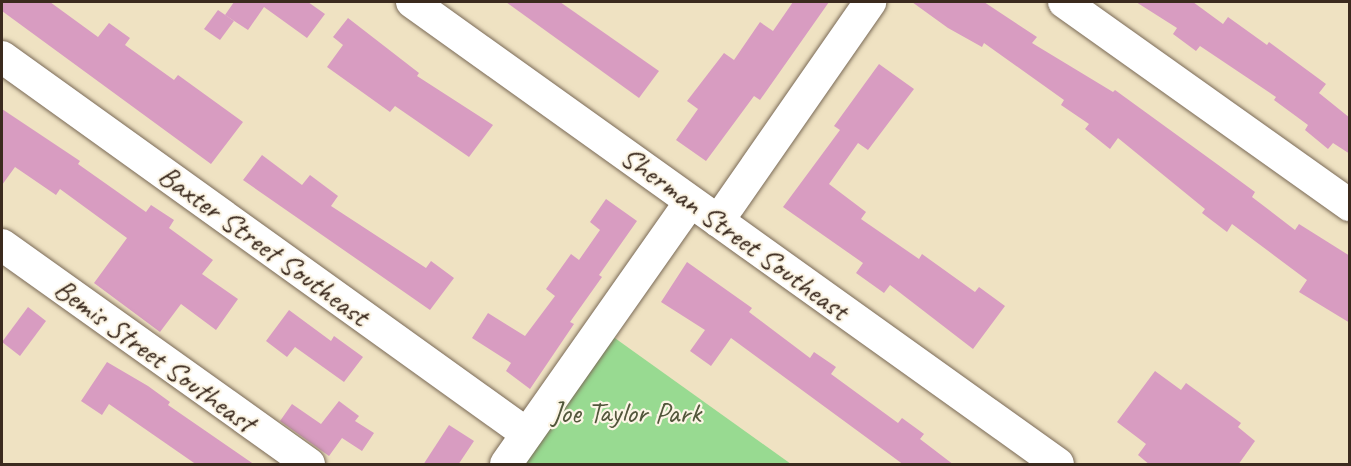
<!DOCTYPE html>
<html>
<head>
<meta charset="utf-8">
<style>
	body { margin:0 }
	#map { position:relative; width:1351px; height:466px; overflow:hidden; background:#efe2c2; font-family:Caveat,sans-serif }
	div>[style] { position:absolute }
	.green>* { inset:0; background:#98da91 }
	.building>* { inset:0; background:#d89cc1 }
	.roads { filter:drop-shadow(0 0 2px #7a6a57) drop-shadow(0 0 2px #7a6a57) }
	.minor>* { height:32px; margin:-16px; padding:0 16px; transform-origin:16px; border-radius:16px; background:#fff }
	span { translate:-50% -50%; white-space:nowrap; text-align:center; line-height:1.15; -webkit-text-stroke:4.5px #fcf5e5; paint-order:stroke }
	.street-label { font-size:30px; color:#3b2a1e }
	.park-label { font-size:30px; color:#52563b }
	.frame { position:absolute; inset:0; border:3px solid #3b2a1e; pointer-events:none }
</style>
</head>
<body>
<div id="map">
	<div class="green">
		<div style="clip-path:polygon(612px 336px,791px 464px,524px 464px)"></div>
	</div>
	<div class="building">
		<div style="clip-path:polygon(2px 2px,50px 2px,98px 37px,109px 23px,130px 38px,125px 45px,174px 80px,178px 75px,243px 122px,211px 164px,2px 11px)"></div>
		<div style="clip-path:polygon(234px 2px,308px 2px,325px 14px,307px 38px,264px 7px,248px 30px,225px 15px)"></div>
		<div style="clip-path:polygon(506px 2px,560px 2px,659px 71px,639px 98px)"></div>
		<div style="clip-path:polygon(793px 2px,829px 2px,760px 100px,754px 96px,706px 161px,676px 140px,698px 109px,687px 101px,724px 53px,734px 60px,760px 22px,773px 31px)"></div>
		<div style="clip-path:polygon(912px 2px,984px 2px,1037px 37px,1032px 43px,1113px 92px,1115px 90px,1221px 167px,1255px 192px,1252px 197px,1295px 230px,1299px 224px,1350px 256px,1350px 323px,1299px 292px,1307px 280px,1232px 224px,1227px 232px,1202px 213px,1205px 209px,1118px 138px,1110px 149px,1085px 129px,1089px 124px,1061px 105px,1064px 100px,984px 43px,982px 47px,948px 28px)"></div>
		<div style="clip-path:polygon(1136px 2px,1193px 2px,1223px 24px,1228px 17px,1267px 45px,1269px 42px,1326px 84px,1319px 93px,1350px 118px,1350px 154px,1333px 143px,1328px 149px,1305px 130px,1308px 125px,1274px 100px,1276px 97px,1200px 46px,1196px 51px,1173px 34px,1177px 28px)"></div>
		<div style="clip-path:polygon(218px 10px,234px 21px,220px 40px,204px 29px)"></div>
		<div style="clip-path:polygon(348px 18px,419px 73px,417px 76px,493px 125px,469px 157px,395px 106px,390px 112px,327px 67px,343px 45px,333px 37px)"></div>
		<div style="clip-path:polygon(879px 64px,914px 89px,868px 150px,858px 143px,829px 184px,866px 212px,861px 219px,919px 259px,922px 254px,975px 292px,979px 287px,1005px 306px,973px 349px,890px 285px,884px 293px,856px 273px,863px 263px,783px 207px,840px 130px,834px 126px)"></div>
		<div style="clip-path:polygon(2px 109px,80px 161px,78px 164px,146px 212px,151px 205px,174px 220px,169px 228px,213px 260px,202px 274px,238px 299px,216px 330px,181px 304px,160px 332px,94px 283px,127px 238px,60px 189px,56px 195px,15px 167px,2px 185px)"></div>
		<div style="clip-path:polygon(262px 155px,302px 185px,310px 175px,338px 196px,331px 206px,426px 268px,431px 261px,454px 278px,430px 310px,243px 180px)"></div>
		<div style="clip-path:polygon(606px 199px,637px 221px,599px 275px,602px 277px,570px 322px,574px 324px,530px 389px,506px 371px,511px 363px,472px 338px,488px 313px,525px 336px,555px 296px,546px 289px,571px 254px,579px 260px,600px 230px,590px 222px)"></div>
		<div style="clip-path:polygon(687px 262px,752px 308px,749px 312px,810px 358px,814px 352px,836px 367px,831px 374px,898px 423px,902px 418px,924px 434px,920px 439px,954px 465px,904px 465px,731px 338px,711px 366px,690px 351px,705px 330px,661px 302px)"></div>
		<div style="clip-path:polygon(28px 307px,46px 321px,20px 356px,2px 342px)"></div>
		<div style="clip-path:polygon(289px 310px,331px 341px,334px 336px,363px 357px,344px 382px,295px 347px,287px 357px,266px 341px)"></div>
		<div style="clip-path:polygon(107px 362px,148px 386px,170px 402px,168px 405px,255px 465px,197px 465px,109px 404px,102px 415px,81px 401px)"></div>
		<div style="clip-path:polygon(1155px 371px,1181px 390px,1186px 383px,1241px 423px,1238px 427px,1255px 441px,1238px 465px,1150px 465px,1138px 455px,1146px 444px,1117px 422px)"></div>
		<div style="clip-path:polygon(339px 401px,359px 416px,355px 421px,374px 433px,362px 451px,342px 438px,329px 456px,280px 421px,292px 404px,321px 424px)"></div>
		<div style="clip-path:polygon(449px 425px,474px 441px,458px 465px,423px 465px)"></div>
	</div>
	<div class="roads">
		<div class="minor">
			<div style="left:412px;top:2px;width:794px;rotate:35.57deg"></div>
			<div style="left:1064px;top:2px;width:351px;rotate:35.4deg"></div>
			<div style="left:2px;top:57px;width:646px;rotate:35.68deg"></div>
			<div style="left:718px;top:221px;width:267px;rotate:-55.2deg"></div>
			<div style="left:2px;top:245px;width:377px;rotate:35.5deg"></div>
			<div style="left:506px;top:464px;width:320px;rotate:-54.9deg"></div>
		</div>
	</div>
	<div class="street-label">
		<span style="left:735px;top:233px;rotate:36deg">Sherman Street Southeast</span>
		<span style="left:264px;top:245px;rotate:36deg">Baxter Street Southeast</span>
		<span style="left:155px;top:355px;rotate:36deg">Bemis Street Southeast</span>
	</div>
	<div class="park-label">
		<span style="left:626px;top:412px">Joe Taylor Park</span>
	</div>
	<div class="frame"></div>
</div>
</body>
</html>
